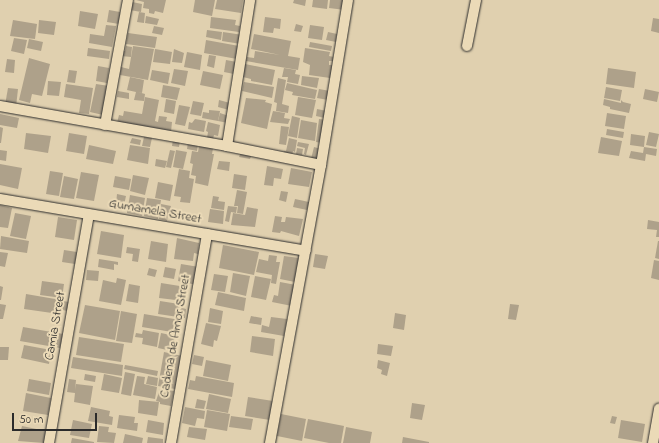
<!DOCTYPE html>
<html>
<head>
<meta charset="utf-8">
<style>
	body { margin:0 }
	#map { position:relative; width:659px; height:443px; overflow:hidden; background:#e0d0af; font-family:"Indie Flower",sans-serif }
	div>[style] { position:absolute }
	.building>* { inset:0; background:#aea18a }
	.roads { filter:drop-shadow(0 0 1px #2b2b2b) drop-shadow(0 0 1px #2b2b2b) }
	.street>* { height:10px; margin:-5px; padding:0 5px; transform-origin:5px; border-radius:5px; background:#ebdab7 }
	span { translate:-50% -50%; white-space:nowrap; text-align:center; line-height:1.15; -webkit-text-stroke:4px #ebdab7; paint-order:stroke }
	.street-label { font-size:13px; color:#2b2b2b }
	.scale { position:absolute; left:12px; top:413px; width:85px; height:18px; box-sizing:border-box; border:2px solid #2b2b2b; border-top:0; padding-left:5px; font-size:12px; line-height:14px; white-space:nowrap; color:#2b2b2b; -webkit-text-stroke:3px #ebdab7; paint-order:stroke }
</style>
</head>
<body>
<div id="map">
	<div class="building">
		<div style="clip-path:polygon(136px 0,166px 0,163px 13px,155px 11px,154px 14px,149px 13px,149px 9px,143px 8px,144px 2px)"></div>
		<div style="clip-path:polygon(195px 0,215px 0,212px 16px,193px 12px)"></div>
		<div style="clip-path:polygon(217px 0,243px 0,241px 13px,215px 9px)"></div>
		<div style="clip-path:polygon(294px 0,306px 0,305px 6px,293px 3px)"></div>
		<div style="clip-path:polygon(313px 0,328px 0,327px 9px,312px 7px)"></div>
		<div style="clip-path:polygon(330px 0,347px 0,345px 10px,329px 8px)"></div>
		<div style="clip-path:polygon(132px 2px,142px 4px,141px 12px,130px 10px)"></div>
		<div style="clip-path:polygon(109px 10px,120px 12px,119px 24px,107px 22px)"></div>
		<div style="clip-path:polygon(80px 11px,98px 14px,95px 29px,78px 26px)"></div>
		<div style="clip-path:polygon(139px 12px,145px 13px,144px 23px,137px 22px)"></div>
		<div style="clip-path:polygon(146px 16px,159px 19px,157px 25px,145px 23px)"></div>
		<div style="clip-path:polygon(211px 17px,236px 20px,235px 25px,240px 26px,239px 32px,210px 28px)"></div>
		<div style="clip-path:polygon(265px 17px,281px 19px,280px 29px,274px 28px,273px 33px,263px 32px)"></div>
		<div style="clip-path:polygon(653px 18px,659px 19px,659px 33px,651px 31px)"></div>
		<div style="clip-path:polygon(13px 20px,37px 24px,35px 39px,10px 36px)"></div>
		<div style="clip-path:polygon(39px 20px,56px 22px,54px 35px,38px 33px)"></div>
		<div style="clip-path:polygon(296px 24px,303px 26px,301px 32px,294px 31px)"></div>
		<div style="clip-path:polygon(106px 25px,116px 26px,112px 47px,89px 43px,90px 34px,104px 36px)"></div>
		<div style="clip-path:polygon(310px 25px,324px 27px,322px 40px,308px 38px)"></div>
		<div style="clip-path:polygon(154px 26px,164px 28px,162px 35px,152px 33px)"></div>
		<div style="clip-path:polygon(207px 30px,222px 32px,221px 40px,206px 37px)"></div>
		<div style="clip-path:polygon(223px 32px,243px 35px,241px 44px,222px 41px)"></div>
		<div style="clip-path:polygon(328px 32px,337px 34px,336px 42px,326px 40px)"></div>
		<div style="clip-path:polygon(128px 33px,157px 37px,155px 48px,126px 44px)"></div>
		<div style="clip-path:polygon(254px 34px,291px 41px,288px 56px,300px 58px,298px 70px,246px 61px,247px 57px,254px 58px,255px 51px,280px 55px,251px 49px)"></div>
		<div style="clip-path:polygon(14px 38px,27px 40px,24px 54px,11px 51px)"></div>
		<div style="clip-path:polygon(29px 39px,43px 42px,41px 51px,27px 48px)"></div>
		<div style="clip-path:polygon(206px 40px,239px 46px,237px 59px,204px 53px)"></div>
		<div style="clip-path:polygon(310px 42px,332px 46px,331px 51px,309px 47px)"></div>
		<div style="clip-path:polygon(126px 46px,132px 47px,131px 57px,121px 56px,122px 51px,125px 51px)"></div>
		<div style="clip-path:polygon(133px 46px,154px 49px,148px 80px,120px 75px,121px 67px,129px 69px)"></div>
		<div style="clip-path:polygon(88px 48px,110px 51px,109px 59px,87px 56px)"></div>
		<div style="clip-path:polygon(305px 48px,330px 52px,329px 56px,334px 57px,333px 61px,329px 61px,329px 65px,333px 65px,330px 78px,309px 75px,310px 65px,303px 62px)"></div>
		<div style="clip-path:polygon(155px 49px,172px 52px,170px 64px,153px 62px)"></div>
		<div style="clip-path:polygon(174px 49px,184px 53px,182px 63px,172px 62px)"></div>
		<div style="clip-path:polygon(187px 52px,202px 55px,200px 70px,184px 67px)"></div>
		<div style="clip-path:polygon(209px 55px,216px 56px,214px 68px,207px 66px)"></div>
		<div style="clip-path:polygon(29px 58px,50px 64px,42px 96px,32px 94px,30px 103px,19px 100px)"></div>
		<div style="clip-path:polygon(7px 59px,15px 60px,14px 73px,5px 72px)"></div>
		<div style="clip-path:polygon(226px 60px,237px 62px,234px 74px,224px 72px)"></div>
		<div style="clip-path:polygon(245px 64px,275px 70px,272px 85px,251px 81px,251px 79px,243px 77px)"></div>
		<div style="clip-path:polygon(98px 66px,109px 68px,107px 83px,96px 81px)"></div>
		<div style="clip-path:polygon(284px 68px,296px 70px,295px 74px,300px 75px,298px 84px,287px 82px,288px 77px,282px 77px)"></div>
		<div style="clip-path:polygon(608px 68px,636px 72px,634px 88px,606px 84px)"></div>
		<div style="clip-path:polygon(174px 69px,188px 71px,185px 86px,171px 83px)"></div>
		<div style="clip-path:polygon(69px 70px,77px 71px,75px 83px,67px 82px)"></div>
		<div style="clip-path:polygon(152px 70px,170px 73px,168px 84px,150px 80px)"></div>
		<div style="clip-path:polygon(203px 71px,223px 75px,220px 89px,200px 85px)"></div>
		<div style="clip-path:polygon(302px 76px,319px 78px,317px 88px,301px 85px)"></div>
		<div style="clip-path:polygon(130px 77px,144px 80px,142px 93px,138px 92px,145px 94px,144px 101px,134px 100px,136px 92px,127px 90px)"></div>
		<div style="clip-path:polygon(278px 78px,286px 80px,282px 104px,289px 106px,288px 113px,276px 111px,277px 103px,274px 102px)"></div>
		<div style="clip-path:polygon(48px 81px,61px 82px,59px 96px,47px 95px)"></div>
		<div style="clip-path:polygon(244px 82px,274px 87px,272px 98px,242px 91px)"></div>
		<div style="clip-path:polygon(287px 83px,317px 90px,315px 99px,292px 95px,293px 92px,285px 90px)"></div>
		<div style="clip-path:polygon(66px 84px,93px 88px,89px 114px,79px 113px,81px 100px,64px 97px)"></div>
		<div style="clip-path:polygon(96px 84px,109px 86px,103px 115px,90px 112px)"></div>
		<div style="clip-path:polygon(163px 85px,180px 88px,177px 100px,161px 97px)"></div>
		<div style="clip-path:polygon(606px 87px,622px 90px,620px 101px,604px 98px)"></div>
		<div style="clip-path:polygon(8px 88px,18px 89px,16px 107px,5px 105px)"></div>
		<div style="clip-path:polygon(319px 89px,330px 91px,328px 100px,317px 98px)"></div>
		<div style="clip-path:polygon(645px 89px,659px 92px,657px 102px,643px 99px)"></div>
		<div style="clip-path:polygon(118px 91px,129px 93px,129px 99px,117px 97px)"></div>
		<div style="clip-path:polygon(145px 97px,159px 100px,155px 121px,158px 122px,159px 116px,167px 117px,166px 121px,172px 122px,171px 132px,117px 123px,119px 115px,123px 116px,124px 111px,142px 114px)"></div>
		<div style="clip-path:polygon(298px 97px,316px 100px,312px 118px,295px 115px)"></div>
		<div style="clip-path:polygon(246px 98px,266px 100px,265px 102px,272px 104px,267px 129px,241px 123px)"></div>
		<div style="clip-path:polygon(166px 99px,176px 101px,174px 114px,164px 112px)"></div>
		<div style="clip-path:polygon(604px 99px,621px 103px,621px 100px,623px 102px,631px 104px,629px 113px,610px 109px,610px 107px,603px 105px)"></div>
		<div style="clip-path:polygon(219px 100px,230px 103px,229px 110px,218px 107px)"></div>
		<div style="clip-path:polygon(193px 101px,204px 103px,201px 116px,190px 114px)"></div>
		<div style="clip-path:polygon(179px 105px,190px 107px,185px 126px,175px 124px)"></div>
		<div style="clip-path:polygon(317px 109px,327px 111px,325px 118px,316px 116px)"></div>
		<div style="clip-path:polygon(209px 110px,220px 111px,218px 121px,202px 118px,203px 112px,209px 113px)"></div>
		<div style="clip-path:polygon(273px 111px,285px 113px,284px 118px,290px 119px,288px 124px,270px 122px)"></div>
		<div style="clip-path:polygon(220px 113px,229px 116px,228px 123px,218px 121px)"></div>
		<div style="clip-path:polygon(607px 113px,626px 116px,624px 129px,605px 126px)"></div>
		<div style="clip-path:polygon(0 114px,19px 118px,17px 128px,0 125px)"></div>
		<div style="clip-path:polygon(292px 116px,300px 118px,297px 138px,288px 136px)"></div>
		<div style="clip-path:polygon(195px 119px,206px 121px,204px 132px,188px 129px,189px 122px,192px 123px)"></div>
		<div style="clip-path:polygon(319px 119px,326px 120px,322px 143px,316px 142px)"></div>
		<div style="clip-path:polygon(301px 120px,317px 123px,315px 141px,298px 138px)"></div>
		<div style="clip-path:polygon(208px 122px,220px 125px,218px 136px,214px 135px,213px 139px,207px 138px,208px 132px,206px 131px)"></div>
		<div style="clip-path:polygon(281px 126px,289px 127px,286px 145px,279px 144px)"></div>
		<div style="clip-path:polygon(0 127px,3px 128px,1px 143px,0 143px)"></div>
		<div style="clip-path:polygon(607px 129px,624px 132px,623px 138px,606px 135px)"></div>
		<div style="clip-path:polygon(649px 132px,659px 134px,656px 147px,646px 145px)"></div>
		<div style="clip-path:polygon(26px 133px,51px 136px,48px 153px,24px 149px)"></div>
		<div style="clip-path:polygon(69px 133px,87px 136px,84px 154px,66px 151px)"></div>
		<div style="clip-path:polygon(631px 134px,645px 136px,644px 147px,630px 145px)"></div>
		<div style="clip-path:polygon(144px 137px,152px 138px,150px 147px,142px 146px)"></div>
		<div style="clip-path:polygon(601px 137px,622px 141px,619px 156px,598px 153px)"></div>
		<div style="clip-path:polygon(132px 138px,141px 140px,140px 145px,130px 143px)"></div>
		<div style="clip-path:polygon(289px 138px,297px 140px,295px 152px,293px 151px,292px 155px,283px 153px,284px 151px,286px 151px)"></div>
		<div style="clip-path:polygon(173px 139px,180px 140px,179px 147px,172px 146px)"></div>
		<div style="clip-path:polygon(188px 142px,198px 144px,197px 151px,187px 149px)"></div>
		<div style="clip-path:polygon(298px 142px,309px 144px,306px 155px,304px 154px,305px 148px,297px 146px)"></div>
		<div style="clip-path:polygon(89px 145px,116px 151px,113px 164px,86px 159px)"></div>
		<div style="clip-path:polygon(130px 145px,150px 148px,148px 164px,127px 160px)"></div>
		<div style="clip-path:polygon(199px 146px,213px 148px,212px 154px,214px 154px,208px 186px,195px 183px,196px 176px,191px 175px,193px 164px,190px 163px,192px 151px,198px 152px)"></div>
		<div style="clip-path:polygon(314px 147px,321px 149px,319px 160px,311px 159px)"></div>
		<div style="clip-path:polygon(644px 147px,657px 149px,656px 156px,646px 154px,645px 161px,629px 158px,631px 151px,643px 153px)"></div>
		<div style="clip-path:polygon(297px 148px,303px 149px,302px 155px,296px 154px)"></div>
		<div style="clip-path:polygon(0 150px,7px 151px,6px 161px,0 160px)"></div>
		<div style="clip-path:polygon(170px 150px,175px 151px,171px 168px,166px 167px)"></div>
		<div style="clip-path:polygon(176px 150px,187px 152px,183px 169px,173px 167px)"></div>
		<div style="clip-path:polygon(241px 152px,252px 154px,250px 159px,239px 157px)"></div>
		<div style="clip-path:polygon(156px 159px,167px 161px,165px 168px,155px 166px)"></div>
		<div style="clip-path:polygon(219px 161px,230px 162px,229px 171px,217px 169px)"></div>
		<div style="clip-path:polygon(0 164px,22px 168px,18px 189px,0 185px)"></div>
		<div style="clip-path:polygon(267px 166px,283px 169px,281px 179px,274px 178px,273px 186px,264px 185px)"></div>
		<div style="clip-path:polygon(291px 168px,312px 172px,309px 187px,288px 184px)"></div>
		<div style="clip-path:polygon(179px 169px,190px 171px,189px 178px,194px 179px,190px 203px,180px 202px,181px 197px,174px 196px)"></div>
		<div style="clip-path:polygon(50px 171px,63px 173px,59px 196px,46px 194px)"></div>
		<div style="clip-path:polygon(81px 172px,99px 175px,94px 201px,76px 198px)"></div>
		<div style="clip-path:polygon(234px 174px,247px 176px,245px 190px,232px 188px)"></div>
		<div style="clip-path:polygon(133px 175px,149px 178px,145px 195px,130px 191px)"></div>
		<div style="clip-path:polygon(64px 176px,78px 179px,74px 199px,60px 197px)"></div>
		<div style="clip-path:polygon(115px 176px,131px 179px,129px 190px,113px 187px)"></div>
		<div style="clip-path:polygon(158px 182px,173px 185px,170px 201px,155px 198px)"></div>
		<div style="clip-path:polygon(237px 190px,247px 192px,243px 214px,237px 213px,238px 206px,234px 206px)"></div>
		<div style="clip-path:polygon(281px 191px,288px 192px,286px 202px,279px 200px)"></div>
		<div style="clip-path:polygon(117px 194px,126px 196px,124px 205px,116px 204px)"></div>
		<div style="clip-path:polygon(130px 195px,145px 198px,142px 216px,127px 213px)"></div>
		<div style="clip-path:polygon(213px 196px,219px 197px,218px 201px,225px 202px,224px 210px,211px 208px)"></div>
		<div style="clip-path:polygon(147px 198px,161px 200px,158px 219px,144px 216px)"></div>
		<div style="clip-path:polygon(295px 199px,309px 202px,307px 210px,293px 207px)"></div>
		<div style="clip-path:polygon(161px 204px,171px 206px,170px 209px,176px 210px,175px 216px,168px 215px,167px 221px,159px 219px)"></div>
		<div style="clip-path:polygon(0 205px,12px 208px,8px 228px,0 227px)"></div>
		<div style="clip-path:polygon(228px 206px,237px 207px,236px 213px,231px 212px,229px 222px,225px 221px)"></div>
		<div style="clip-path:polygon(247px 207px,258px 209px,255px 227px,231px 225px,233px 213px,245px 215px)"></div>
		<div style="clip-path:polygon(210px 209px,224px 211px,223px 224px,208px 222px)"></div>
		<div style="clip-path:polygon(15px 213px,31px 216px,26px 239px,10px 236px)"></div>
		<div style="clip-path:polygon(275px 216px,282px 217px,281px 222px,285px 222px,286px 217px,303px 219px,299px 236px,281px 231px,280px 233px,272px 232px)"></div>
		<div style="clip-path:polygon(58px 217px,77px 220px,74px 240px,55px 237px)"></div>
		<div style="clip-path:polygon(648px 220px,659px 222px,659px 237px,656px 237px,657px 230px,647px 229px)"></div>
		<div style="clip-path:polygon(101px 231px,124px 235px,121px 258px,97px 254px)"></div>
		<div style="clip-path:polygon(1px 236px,29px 241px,27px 253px,0 249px)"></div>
		<div style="clip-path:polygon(177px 238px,199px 243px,198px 254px,194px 253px,193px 261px,174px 259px)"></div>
		<div style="clip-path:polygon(151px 241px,168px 244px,166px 262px,148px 259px)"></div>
		<div style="clip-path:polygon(658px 241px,659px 241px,659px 259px,655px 258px)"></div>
		<div style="clip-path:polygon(223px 245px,259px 252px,254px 275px,219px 268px)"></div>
		<div style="clip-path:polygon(127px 247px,140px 249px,138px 262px,132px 261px,133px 254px,126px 253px)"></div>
		<div style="clip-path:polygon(64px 250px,77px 252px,75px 264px,62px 262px)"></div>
		<div style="clip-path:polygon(0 252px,8px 253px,5px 267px,0 266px)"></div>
		<div style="clip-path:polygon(315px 254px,328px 256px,325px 269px,313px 267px)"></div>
		<div style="clip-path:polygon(269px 255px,277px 256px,276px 262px,280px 262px,276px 284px,271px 283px,272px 275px,256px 272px,259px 259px,268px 261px)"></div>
		<div style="clip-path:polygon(284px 256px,299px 258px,295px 282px,280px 279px)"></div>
		<div style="clip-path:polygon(99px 259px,118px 262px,118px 265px,114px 264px,114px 270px,98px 267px)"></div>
		<div style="clip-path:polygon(654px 260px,659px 261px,659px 280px,651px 278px)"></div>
		<div style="clip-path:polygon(181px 264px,199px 267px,197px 285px,178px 281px)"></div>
		<div style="clip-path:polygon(165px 267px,176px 269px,174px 279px,163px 277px)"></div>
		<div style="clip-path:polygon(149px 268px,157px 270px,155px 277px,147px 275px)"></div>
		<div style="clip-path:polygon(87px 270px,99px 271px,98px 281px,86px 280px)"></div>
		<div style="clip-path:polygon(233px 273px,250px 276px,246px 296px,230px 292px)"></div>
		<div style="clip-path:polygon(214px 274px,228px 276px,225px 292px,211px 290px)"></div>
		<div style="clip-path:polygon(255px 276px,271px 279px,266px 300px,251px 297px)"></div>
		<div style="clip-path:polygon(117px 278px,126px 280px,121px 305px,99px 301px,103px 280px,116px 283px)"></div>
		<div style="clip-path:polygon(42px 281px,64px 284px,62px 298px,40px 295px)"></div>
		<div style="clip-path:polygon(280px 282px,296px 285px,292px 306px,272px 302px,274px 295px,278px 296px)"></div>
		<div style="clip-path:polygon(161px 283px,186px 287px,184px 301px,159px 298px)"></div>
		<div style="clip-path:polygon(129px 284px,140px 286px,138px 303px,126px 301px)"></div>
		<div style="clip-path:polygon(0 286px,3px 287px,1px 300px,0 300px)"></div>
		<div style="clip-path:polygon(218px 292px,246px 298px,244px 311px,215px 305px)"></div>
		<div style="clip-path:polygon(26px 294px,61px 300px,59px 314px,24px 309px)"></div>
		<div style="clip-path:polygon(63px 301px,69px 302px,68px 311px,62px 310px)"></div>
		<div style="clip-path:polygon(160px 301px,179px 304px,178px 307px,186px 309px,185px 318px,158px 314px)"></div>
		<div style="clip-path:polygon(0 304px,6px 305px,3px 319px,0 319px)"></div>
		<div style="clip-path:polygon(510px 304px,519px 305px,516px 320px,508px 319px)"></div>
		<div style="clip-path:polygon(85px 305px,120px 311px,115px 340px,79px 333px)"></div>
		<div style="clip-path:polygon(210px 308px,223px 311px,221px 324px,208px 322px)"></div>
		<div style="clip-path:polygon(121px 311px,137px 314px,132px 343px,116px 341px)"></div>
		<div style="clip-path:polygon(395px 313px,406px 315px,404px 330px,393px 328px)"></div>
		<div style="clip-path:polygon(144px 314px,180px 320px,178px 333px,142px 327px)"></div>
		<div style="clip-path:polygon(251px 316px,262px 318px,261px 325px,249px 323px)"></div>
		<div style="clip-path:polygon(271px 317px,287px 319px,284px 336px,261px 332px,262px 325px,269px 327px)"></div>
		<div style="clip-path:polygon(206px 323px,221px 326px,217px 341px,214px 340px,213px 347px,201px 344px)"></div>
		<div style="clip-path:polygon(23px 327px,63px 334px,60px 348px,20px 341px)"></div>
		<div style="clip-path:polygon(143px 330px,159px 333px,157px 347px,142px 344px,143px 338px,135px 337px,136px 333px,142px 334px)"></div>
		<div style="clip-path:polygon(161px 333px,175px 336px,172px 351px,158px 348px)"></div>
		<div style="clip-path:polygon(252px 336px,275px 339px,273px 356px,250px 352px)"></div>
		<div style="clip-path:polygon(79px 337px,124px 344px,121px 362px,76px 355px)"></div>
		<div style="clip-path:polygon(378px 344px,393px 346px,391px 356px,377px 354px)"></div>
		<div style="clip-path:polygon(24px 345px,51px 350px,49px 364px,21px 358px)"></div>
		<div style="clip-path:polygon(0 347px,9px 347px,8px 360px,0 360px)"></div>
		<div style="clip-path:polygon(164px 352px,182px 356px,175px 389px,158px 386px)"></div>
		<div style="clip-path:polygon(194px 355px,204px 357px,202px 366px,192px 364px)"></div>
		<div style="clip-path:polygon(73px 357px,123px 365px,122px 376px,71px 368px)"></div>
		<div style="clip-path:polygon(206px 360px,231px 365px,228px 381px,203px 376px)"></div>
		<div style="clip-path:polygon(378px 360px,390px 363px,387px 376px,381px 374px,382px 370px,377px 368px)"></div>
		<div style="clip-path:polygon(125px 365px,158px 371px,157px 376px,124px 369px)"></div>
		<div style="clip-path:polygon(125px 372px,135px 374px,131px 396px,121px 394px)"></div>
		<div style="clip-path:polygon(85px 374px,96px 376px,95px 382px,84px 380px)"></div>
		<div style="clip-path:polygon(104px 374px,122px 378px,119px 393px,101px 390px)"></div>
		<div style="clip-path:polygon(137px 376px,145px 377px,144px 384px,157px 387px,155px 399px,133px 395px)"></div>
		<div style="clip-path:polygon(148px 376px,158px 378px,157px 386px,146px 384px)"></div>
		<div style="clip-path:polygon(196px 376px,234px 383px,232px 397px,188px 389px,190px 380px,195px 381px)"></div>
		<div style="clip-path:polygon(29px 379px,51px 383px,49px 395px,27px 391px)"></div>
		<div style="clip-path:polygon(69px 379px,76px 380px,75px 390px,76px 384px,93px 386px,90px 405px,74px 402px,75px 393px,67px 392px)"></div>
		<div style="clip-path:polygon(160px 389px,174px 391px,171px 406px,160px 404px,160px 402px,156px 401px)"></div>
		<div style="clip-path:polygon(26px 393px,51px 398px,48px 415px,23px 411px)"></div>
		<div style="clip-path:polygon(209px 394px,231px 399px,228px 413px,206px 409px)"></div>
		<div style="clip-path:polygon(248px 397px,273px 401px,270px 420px,245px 416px)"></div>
		<div style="clip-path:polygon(197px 399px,206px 401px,204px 409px,195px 408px)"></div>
		<div style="clip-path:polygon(139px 400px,159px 402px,157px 416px,138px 413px)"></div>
		<div style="clip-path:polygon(412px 403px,425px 405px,422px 420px,410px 418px)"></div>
		<div style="clip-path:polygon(91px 407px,110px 411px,109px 416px,113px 417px,112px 425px,88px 421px)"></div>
		<div style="clip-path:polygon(185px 407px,205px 411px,204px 419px,197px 418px,195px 426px,182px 423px)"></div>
		<div style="clip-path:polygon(207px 410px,230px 414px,227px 431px,204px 427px)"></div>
		<div style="clip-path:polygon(281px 414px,306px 419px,302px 441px,277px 436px)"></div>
		<div style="clip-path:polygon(119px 415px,135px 417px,134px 423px,138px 423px,137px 431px,117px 428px)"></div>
		<div style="clip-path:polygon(231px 416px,253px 419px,251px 430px,229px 427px)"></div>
		<div style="clip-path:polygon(612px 416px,617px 417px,615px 424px,610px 423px)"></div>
		<div style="clip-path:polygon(308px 419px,344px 426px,341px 443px,329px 443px,304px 438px)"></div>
		<div style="clip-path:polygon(73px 420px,92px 424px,89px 438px,70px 435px)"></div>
		<div style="clip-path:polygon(148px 420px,164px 423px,163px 435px,146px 432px)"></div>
		<div style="clip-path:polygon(621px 420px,645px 424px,642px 442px,618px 438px)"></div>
		<div style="clip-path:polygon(22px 426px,46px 431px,44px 443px,18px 441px)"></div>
		<div style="clip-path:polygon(99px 426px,109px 427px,108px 432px,116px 433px,114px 443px,97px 442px)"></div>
		<div style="clip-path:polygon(189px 427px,207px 429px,205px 440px,187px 437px)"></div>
		<div style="clip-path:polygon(346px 427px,372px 432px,370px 443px,343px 443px)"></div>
		<div style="clip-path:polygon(125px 434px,143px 438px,142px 443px,123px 443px)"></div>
		<div style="clip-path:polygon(148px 437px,163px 439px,163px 443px,147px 443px)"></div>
		<div style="clip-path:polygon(403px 437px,429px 442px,429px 443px,402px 443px)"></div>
		<div style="clip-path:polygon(72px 438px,94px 442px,94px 443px,71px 443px)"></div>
	</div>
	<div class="roads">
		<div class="street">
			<div style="left:467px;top:46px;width:47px;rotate:-78.9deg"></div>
			<div style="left:0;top:106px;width:230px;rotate:10deg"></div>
			<div style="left:227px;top:146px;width:96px;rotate:11.4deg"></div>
			<div style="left:105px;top:125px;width:127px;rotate:-79.6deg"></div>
			<div style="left:227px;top:146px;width:148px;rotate:-81deg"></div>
			<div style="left:0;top:199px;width:310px;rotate:9.6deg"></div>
			<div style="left:49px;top:443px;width:232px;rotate:-80.1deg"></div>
			<div style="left:171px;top:443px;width:212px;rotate:-80.2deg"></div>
			<div style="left:270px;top:443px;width:283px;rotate:-79.6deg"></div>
			<div style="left:321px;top:165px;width:167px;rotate:-80.7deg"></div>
			<div style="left:653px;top:443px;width:35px;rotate:-80deg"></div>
		</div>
	</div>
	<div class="street-label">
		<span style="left:155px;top:212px;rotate:10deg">Gumamela Street</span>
		<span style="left:56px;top:326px;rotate:-80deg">Camia Street</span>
		<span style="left:176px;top:336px;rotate:-80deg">Cadena de Amor Street</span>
	</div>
	<div class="scale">50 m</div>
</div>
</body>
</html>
